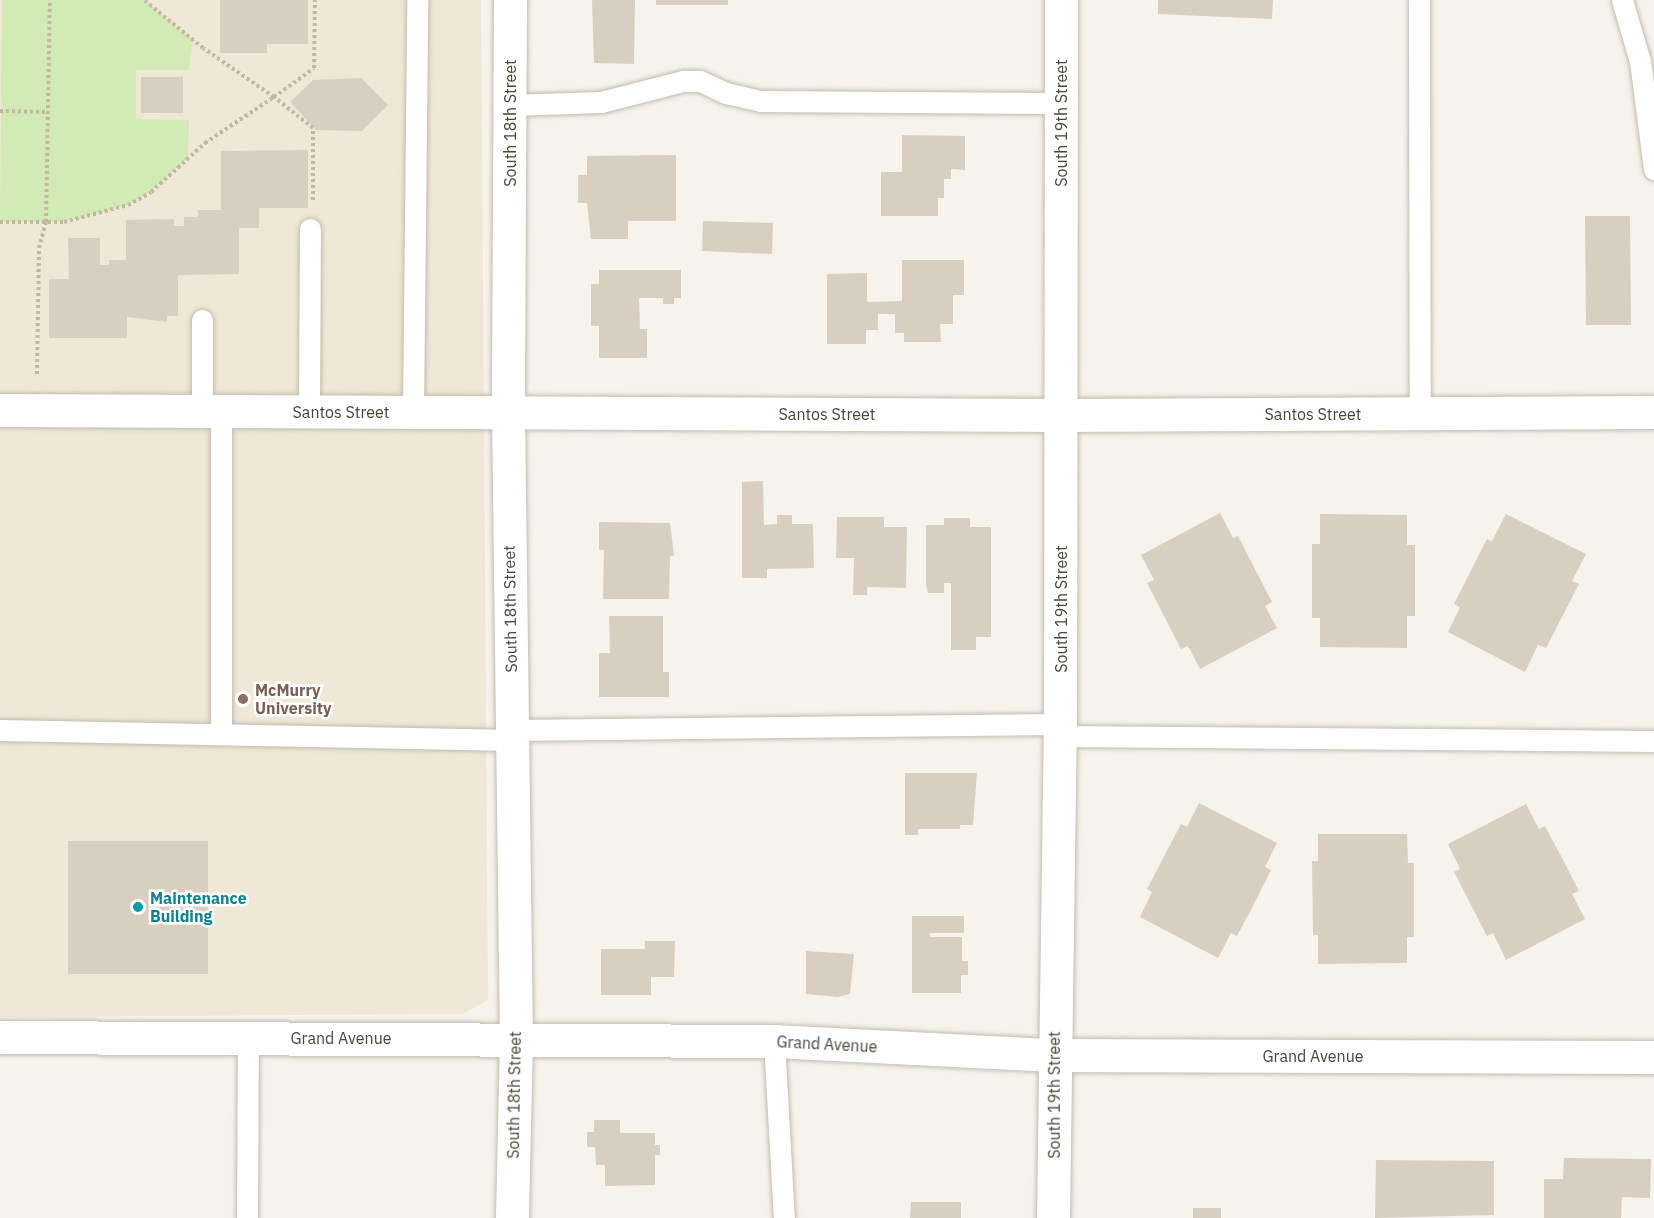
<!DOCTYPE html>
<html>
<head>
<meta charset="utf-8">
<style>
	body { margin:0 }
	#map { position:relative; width:1654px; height:1218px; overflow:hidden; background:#f6f3ec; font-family:"IBM Plex Sans",sans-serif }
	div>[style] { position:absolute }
	.education>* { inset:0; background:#efe8d6 }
	.green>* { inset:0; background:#d2eab5 }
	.building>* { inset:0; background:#d8cfc1 }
	.path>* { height:4px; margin-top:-2px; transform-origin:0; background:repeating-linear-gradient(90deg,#c4b79f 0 3px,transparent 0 6px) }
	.roads { filter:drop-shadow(0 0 2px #c2bbae) drop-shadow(0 0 2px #c2bbae) }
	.lane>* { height:21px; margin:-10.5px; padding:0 10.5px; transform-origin:10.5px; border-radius:10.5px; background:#fff }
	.street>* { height:33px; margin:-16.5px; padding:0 16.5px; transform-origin:16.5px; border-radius:16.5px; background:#fff }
	.dots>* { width:16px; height:16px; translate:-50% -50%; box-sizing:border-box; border:3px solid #fff; border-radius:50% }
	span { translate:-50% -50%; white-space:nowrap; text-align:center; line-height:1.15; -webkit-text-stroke:5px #fff; paint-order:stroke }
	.street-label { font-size:16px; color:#4b4439 }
	.education-label { font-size:16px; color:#785e54; font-weight:700 }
	.left { translate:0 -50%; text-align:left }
	.culture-label { font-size:16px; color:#0d838f; font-weight:700 }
</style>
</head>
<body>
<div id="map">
	<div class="education">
		<div style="clip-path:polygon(0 0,481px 0,488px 1000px,463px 1014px,0 1017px)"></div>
	</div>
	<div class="green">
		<div style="clip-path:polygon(2px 0,144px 0,193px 39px,189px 70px,136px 70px,136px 119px,189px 120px,188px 158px,151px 192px,128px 205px,64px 222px,0 222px)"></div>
	</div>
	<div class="building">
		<div style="clip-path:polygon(220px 0,308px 0,308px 44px,267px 44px,267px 53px,220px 53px)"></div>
		<div style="clip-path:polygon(592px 0,635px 0,634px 64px,594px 63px)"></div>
		<div style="clip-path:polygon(656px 0,728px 0,728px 5px,656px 5px)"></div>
		<div style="clip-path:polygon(1158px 0,1273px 0,1272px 19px,1158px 14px)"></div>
		<div style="clip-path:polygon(141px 77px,183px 77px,183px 113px,141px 113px)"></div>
		<div style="clip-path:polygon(361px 78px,388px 105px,362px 131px,316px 130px,290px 102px,313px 80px)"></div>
		<div style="clip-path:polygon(902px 135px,965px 136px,965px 170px,951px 169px,951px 179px,944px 179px,944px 198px,938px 198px,938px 216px,881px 216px,881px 172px,902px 172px)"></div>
		<div style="clip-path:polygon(308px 150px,308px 208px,259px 208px,259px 228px,239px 228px,239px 274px,178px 275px,178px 316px,167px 316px,167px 322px,127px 317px,127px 338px,49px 338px,49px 279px,69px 279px,68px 238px,100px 238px,100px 265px,109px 265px,109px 260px,126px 260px,126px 220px,174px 219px,174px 226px,184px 226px,184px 217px,198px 217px,198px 210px,221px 210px,221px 151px)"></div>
		<div style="clip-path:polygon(676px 155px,676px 221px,628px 221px,628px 239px,591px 239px,587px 203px,578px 203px,578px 175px,587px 175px,587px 156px)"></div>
		<div style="clip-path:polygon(1585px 216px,1630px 216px,1631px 325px,1586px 325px)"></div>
		<div style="clip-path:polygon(703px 221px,773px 223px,772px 254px,702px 251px)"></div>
		<div style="clip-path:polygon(902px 260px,964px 260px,964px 295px,953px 295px,953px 324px,940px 324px,941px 342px,904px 342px,904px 333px,895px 333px,895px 314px,878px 314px,878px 330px,866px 330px,866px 344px,827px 344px,827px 274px,867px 273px,867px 302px,902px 301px)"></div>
		<div style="clip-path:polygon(599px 270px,681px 270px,681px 298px,674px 298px,674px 304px,663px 304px,663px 298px,639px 298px,640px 329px,647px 329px,647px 358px,599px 358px,599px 326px,591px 326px,591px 284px,599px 284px)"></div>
		<div style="clip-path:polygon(763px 481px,764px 525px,777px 524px,777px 515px,792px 515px,792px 524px,813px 524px,814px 568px,767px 569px,767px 578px,742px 578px,742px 482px)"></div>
		<div style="clip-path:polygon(1220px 513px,1233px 538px,1238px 536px,1272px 602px,1265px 606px,1277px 628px,1200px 669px,1188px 646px,1181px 649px,1147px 583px,1154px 580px,1141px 555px)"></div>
		<div style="clip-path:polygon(1320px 514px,1407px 515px,1407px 545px,1415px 545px,1415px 616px,1407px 616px,1407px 648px,1320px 647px,1320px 618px,1312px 618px,1312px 544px,1320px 544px)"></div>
		<div style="clip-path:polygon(1506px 514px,1586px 554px,1572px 581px,1579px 584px,1546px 648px,1538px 645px,1525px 672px,1448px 632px,1460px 607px,1454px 604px,1487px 539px,1492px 541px)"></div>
		<div style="clip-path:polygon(837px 517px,884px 517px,884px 527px,907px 527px,906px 588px,867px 587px,867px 595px,853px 595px,854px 558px,836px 558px)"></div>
		<div style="clip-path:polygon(944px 518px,970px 518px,970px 527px,991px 527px,991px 637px,976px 637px,976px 650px,951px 650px,951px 583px,944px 583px,944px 593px,928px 593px,926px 584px,926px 525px,944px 525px)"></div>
		<div style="clip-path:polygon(599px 522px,670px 523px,674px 556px,670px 556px,669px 599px,603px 599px,604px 550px,599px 550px)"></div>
		<div style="clip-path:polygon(609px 616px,663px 616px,663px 672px,669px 672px,669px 697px,599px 697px,599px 653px,610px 653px)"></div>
		<div style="clip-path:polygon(905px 773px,977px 773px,973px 825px,960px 825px,960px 829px,918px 829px,918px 835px,905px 835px)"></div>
		<div style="clip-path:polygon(1199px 803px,1277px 843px,1265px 867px,1271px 870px,1254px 904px,1237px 936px,1231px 933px,1218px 958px,1140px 917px,1152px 892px,1147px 889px,1181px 824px,1187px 827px)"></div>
		<div style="clip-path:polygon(1526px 804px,1539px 829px,1545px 826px,1561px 856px,1579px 891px,1572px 894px,1585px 919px,1506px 960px,1493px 933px,1487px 936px,1454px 872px,1460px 869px,1448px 844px)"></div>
		<div style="clip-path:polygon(1318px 834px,1407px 834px,1408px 863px,1414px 863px,1414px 937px,1407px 937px,1407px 963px,1318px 964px,1318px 935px,1313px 935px,1312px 861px,1318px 861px)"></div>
		<div style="clip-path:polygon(68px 841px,208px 841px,208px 974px,68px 974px)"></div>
		<div style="clip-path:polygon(912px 916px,964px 916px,964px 933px,930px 933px,930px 937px,962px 937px,962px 961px,968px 961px,968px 975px,961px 975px,961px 993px,912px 993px)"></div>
		<div style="clip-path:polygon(645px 941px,675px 941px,674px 977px,651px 977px,651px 995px,601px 995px,601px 949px,645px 949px)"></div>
		<div style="clip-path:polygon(806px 951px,854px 954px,850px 994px,838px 997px,806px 994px)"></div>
		<div style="clip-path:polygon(594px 1120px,620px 1120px,620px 1133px,655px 1133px,655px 1145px,660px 1145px,660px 1155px,655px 1155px,655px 1185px,605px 1186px,605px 1165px,596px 1165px,595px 1147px,587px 1147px,587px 1132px,594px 1132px)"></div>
		<div style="clip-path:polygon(1564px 1158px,1651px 1159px,1650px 1198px,1622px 1197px,1621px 1218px,1544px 1218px,1544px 1179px,1563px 1179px)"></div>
		<div style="clip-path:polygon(1376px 1160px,1494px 1161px,1494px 1215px,1375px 1218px)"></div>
		<div style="clip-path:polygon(911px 1202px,961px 1202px,961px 1218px,910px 1218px)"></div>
		<div style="clip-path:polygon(1193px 1208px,1221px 1208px,1221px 1218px,1193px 1218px)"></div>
	</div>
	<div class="path">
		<div style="left:0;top:111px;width:47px;rotate:1.2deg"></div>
		<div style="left:313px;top:200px;width:72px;rotate:-90deg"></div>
		<div style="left:313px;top:128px;width:50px;rotate:-141.5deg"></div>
		<div style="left:274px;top:97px;width:49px;rotate:-35.9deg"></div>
		<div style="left:314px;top:68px;width:68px;rotate:-89.2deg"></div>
		<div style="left:0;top:222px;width:64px"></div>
		<div style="left:64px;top:222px;width:66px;rotate:-14.9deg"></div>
		<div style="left:128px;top:205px;width:26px;rotate:-29deg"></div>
		<div style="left:151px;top:192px;width:73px;rotate:-42.2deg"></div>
		<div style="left:205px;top:143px;width:83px;rotate:-33.7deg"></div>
		<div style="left:274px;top:97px;width:86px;rotate:-145.4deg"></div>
		<div style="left:203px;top:48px;width:76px;rotate:-140.9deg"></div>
		<div style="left:37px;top:374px;width:126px;rotate:-89.1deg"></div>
		<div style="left:39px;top:248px;width:27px;rotate:-75deg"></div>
		<div style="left:46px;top:222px;width:222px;rotate:-89deg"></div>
	</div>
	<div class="roads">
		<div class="lane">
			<div style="left:1419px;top:0;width:413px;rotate:89.9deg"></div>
			<div style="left:1622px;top:0;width:64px;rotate:73.6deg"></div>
			<div style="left:1640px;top:61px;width:109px;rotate:82.6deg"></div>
			<div style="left:510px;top:105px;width:91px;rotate:-1.9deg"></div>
			<div style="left:601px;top:102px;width:85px;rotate:-14.4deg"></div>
			<div style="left:683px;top:81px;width:17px"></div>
			<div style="left:700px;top:81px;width:29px;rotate:25deg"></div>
			<div style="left:726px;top:93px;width:35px;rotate:13deg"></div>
			<div style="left:760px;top:101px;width:301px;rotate:0.4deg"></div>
			<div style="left:202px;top:320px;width:92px;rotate:90deg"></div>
			<div style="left:221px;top:412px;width:322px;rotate:90deg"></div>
			<div style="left:309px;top:412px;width:183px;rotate:-89.7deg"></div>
			<div style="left:413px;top:413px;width:413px;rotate:-89.4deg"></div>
			<div style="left:0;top:730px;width:512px;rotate:1.12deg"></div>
			<div style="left:512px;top:730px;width:548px;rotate:-0.63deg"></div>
			<div style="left:1060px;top:736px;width:594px;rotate:0.48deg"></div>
			<div style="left:774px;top:1041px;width:177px;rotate:86.8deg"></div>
			<div style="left:247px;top:1218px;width:180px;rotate:-89.7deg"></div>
		</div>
		<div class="street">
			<div style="left:510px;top:0;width:413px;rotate:90.3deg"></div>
			<div style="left:508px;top:413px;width:626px;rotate:89.27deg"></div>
			<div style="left:516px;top:1039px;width:179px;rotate:91.3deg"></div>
			<div style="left:0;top:410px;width:1061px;rotate:0.27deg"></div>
			<div style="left:1061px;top:415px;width:593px;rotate:-0.29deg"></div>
			<div style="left:0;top:1037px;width:774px;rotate:0.3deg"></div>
			<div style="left:774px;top:1041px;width:279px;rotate:2.9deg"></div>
			<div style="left:1053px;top:1055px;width:601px;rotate:0.19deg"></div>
			<div style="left:1053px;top:1218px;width:482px;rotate:-89.2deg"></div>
			<div style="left:1060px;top:736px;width:736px;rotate:-89.92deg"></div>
		</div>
	</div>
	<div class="dots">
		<div style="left:243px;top:699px;background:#8d6e63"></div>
		<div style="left:138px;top:907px;background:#0f9aa8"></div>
	</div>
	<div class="street-label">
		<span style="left:510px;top:123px;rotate:-90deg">South 18th Street</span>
		<span style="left:1061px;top:123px;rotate:-90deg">South 19th Street</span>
		<span style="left:341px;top:412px">Santos Street</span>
		<span style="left:827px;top:414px">Santos Street</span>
		<span style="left:1313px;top:414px">Santos Street</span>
		<span style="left:510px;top:609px;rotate:-91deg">South 18th Street</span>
		<span style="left:1061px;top:609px;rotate:-90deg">South 19th Street</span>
		<span style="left:341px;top:1038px">Grand Avenue</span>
		<span style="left:827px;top:1044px;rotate:3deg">Grand Avenue</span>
		<span style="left:1313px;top:1056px">Grand Avenue</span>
		<span style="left:514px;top:1095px;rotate:-89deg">South 18th Street</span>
		<span style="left:1054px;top:1095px;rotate:-90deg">South 19th Street</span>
	</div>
	<div class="education-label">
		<span class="left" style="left:255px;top:699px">McMurry<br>University</span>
	</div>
	<div class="culture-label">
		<span class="left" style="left:150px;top:907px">Maintenance<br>Building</span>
	</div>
</div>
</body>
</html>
